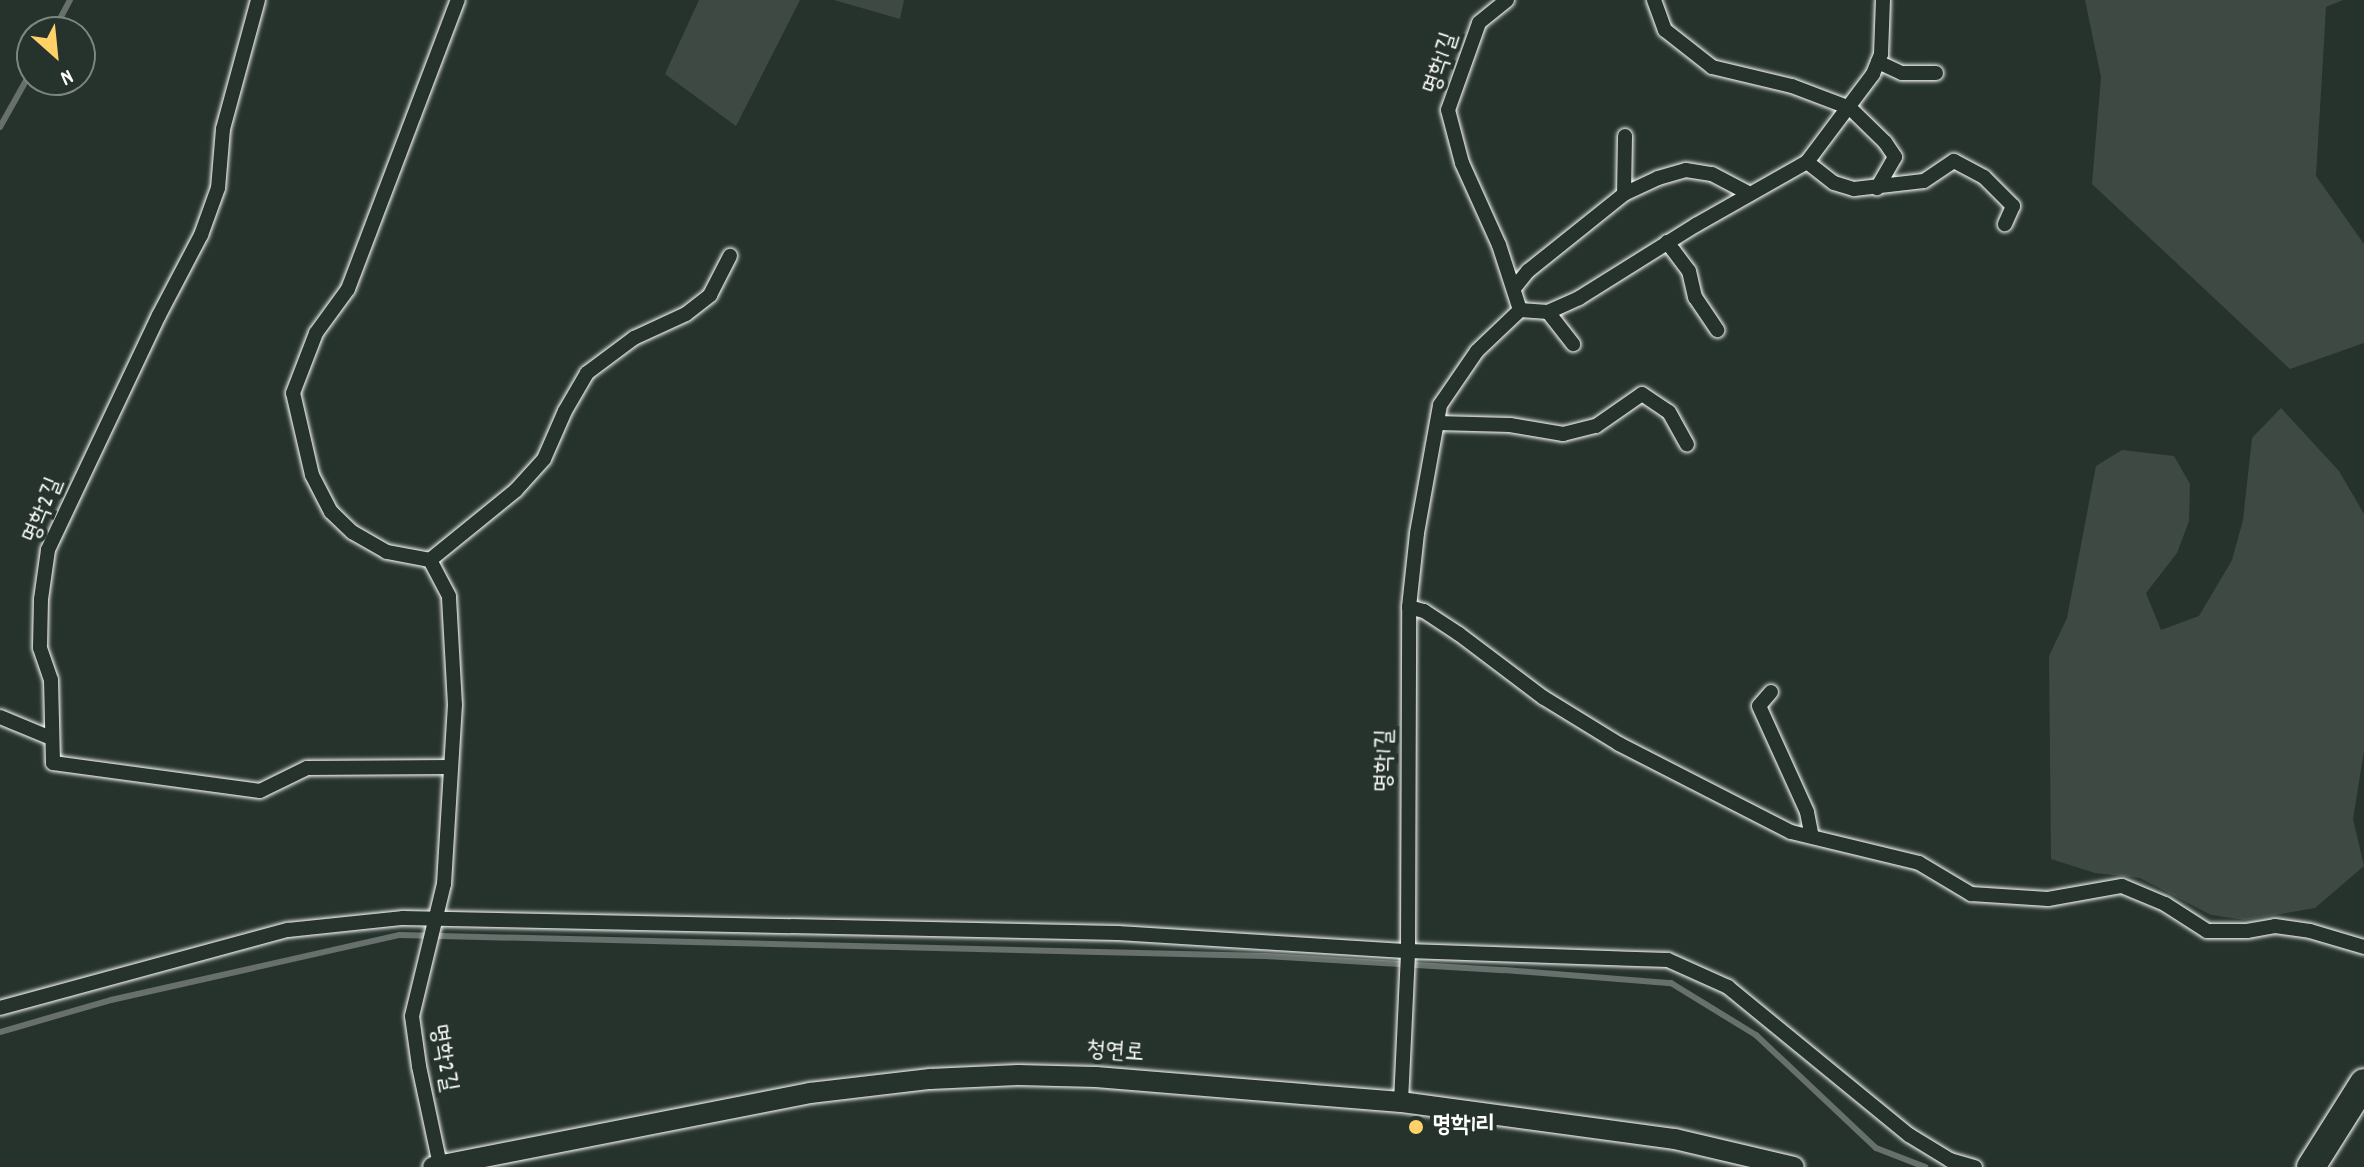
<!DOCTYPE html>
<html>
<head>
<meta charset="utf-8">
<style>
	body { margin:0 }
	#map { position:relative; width:2364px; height:1167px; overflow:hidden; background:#26332d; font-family:Dekko,"Poor Story",sans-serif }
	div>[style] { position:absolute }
	.green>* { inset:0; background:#3e4944 }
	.stream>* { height:6px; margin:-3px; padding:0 3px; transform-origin:3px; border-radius:3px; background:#67706c }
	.roads { filter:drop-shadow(0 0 2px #fff) drop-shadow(0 0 2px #fff) }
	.street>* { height:14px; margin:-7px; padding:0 7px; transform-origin:7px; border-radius:7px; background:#26332d }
	.secondary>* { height:20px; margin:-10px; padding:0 10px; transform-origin:10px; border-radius:10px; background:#26332d }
	.highway>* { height:28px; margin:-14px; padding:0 14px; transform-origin:14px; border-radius:14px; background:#26332d }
	.dots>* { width:22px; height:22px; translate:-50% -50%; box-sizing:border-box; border:4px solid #26332d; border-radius:50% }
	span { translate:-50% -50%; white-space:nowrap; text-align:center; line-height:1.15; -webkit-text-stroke:8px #26332d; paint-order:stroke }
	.street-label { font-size:24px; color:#fff }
	.poi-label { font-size:24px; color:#fff; font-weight:700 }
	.left { translate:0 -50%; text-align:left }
	.north { position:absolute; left:16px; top:16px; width:80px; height:80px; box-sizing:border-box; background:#26332d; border:2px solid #7d8581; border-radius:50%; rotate:153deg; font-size:22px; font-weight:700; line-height:32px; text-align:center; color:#fff }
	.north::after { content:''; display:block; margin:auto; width:28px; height:36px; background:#ffd166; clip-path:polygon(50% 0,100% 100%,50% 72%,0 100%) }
</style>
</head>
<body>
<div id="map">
	<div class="green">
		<div style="clip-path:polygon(699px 0,800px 0,736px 126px,665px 74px)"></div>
		<div style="clip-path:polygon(834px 0,904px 0,900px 19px)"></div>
		<div style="clip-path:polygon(2085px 0,2343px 0,2326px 7px,2316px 176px,2364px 244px,2364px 343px,2290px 369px,2092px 184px,2101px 77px)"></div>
		<div style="clip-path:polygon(2281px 408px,2339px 471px,2364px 514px,2364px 751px,2353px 819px,2364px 866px,2315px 908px,2245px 920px,2211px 915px,2140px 878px,2095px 873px,2051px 859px,2049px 656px,2067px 618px,2096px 466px,2122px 450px,2174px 456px,2190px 484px,2189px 521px,2177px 553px,2146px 593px,2161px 630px,2199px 616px,2232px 560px,2243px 520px,2252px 438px)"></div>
	</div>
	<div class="stream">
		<div style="left:53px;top:32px;width:36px;rotate:-62deg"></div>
		<div style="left:0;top:127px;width:65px;rotate:-60.7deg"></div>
		<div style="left:0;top:1032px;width:116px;rotate:-16.1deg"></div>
		<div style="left:111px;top:1000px;width:296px;rotate:-12.7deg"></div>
		<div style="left:400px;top:935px;width:865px;rotate:1.39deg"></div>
		<div style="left:1265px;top:956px;width:239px;rotate:3.4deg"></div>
		<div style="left:1504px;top:970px;width:168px;rotate:4.5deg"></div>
		<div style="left:1671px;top:983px;width:100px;rotate:31.5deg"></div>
		<div style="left:1756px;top:1035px;width:165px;rotate:43.3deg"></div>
		<div style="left:1876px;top:1148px;width:53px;rotate:21.2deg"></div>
	</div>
	<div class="roads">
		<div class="street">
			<div style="left:258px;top:0;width:134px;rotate:105.2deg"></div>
			<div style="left:223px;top:129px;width:59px;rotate:94.8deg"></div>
			<div style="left:218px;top:188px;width:50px;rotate:109.9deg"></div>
			<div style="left:201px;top:235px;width:90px;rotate:117.7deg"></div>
			<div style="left:159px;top:315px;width:260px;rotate:115.3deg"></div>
			<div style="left:48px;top:550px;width:49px;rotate:98.1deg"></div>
			<div style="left:41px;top:599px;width:49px;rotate:91.2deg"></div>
			<div style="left:40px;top:648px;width:34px;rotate:71deg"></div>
			<div style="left:51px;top:680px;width:83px;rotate:88.6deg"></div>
			<div style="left:53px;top:763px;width:209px;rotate:7.7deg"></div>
			<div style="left:260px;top:791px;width:52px;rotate:-26.1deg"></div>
			<div style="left:307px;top:768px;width:143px;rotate:-0.4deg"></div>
			<div style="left:1507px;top:0;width:36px;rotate:141deg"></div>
			<div style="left:1479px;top:23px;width:92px;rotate:109.6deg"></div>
			<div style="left:1448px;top:110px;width:55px;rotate:75.2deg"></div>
			<div style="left:1462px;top:163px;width:90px;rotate:65.7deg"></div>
			<div style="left:1499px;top:245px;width:68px;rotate:72.1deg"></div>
			<div style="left:1654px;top:0;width:32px;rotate:70deg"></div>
			<div style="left:1665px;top:30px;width:60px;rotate:38.2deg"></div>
			<div style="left:1712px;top:67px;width:82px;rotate:13.4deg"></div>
			<div style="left:1792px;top:86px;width:62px;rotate:20.8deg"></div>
			<div style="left:1850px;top:108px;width:49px;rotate:44.2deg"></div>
			<div style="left:1885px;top:142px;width:18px;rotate:56deg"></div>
			<div style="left:1895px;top:157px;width:36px;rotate:120deg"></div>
			<div style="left:1878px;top:62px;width:26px;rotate:25deg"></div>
			<div style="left:1902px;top:73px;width:34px"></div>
			<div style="left:1807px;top:162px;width:34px;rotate:38deg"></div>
			<div style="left:1834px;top:183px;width:21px;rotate:17deg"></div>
			<div style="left:1854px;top:189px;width:70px;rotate:-6.5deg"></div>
			<div style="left:1924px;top:181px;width:36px;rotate:-34deg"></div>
			<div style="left:1954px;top:161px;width:34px;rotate:28deg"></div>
			<div style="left:1984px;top:177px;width:41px;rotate:45deg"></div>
			<div style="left:2013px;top:206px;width:20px;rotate:114deg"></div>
			<div style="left:1624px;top:194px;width:58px;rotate:-89deg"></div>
			<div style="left:1667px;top:242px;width:36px;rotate:53deg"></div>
			<div style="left:1689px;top:271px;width:27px;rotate:77deg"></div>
			<div style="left:1695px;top:297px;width:40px;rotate:56deg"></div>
			<div style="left:1515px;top:287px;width:21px;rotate:-51deg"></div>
			<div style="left:1528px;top:271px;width:123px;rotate:-38.7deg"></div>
			<div style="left:1624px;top:194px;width:38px;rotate:-25deg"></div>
			<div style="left:1658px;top:178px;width:29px;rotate:-16deg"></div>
			<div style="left:1686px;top:170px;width:26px;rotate:9deg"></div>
			<div style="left:1712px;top:174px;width:43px;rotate:27.8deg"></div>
			<div style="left:1548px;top:312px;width:41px;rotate:52deg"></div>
			<div style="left:1437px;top:423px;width:73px;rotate:1.6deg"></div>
			<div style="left:1510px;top:425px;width:54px;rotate:9.6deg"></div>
			<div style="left:1563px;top:434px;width:34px;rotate:-14deg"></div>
			<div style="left:1596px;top:426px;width:56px;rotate:-34.8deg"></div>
			<div style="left:1642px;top:394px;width:32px;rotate:34deg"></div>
			<div style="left:1669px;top:412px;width:37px;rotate:61deg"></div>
			<div style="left:430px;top:560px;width:44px;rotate:-169.5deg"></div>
			<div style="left:387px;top:552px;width:40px;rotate:-150.3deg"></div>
			<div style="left:352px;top:532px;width:29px;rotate:-136deg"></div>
			<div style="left:331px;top:512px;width:42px;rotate:-117.2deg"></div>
			<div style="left:312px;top:475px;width:84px;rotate:-103deg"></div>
			<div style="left:293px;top:393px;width:64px;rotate:-69deg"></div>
			<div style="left:316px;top:333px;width:54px;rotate:-54deg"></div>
			<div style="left:348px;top:289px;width:309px;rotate:-69.2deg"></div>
			<div style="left:1409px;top:607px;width:16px;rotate:15deg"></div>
			<div style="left:1424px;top:611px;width:42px;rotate:33.3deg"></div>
			<div style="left:1459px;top:634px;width:106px;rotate:37deg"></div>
			<div style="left:1544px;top:698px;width:88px;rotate:31.5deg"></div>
			<div style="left:1619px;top:744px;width:193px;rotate:27.1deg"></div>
			<div style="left:1791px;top:832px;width:132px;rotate:13.6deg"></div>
			<div style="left:1919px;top:863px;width:61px;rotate:30.8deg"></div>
			<div style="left:1971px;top:894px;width:77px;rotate:3.7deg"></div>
			<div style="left:2048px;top:899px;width:75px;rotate:-10deg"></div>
			<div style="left:2122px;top:886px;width:47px;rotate:22.7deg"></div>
			<div style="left:2165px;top:904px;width:50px;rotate:32.7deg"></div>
			<div style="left:2207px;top:931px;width:40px"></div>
			<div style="left:2247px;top:931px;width:28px;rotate:-10deg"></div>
			<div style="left:2275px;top:926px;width:35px;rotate:8deg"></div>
			<div style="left:2310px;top:931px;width:56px;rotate:16.5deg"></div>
			<div style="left:1771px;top:692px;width:18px;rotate:131deg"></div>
			<div style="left:1759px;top:706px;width:116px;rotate:65.6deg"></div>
			<div style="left:1807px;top:812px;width:25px;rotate:79deg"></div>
			<div style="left:0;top:717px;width:55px;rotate:22.4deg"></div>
			<div style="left:0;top:1008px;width:298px;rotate:-15.2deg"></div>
			<div style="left:288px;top:930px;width:116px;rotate:-6deg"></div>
			<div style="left:403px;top:918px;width:715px;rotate:1.2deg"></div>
			<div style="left:1118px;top:933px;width:291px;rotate:3.6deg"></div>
			<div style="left:1408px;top:951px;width:260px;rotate:2deg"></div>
			<div style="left:1668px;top:960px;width:66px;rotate:24.2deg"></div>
			<div style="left:1728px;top:987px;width:234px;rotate:39.3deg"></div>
			<div style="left:1909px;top:1135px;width:48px;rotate:31.4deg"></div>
			<div style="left:1950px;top:1160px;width:26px;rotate:16deg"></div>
			<div style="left:1401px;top:1102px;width:151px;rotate:-87.3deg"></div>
			<div style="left:1408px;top:951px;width:344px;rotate:-89.8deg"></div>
			<div style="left:1409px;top:607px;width:74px;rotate:-83.8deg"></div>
			<div style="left:1417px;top:533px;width:130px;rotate:-79.8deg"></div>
			<div style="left:1440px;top:405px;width:65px;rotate:-55.6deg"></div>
			<div style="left:1477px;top:351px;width:59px;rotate:-43.6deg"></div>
			<div style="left:1520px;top:310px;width:28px;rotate:4deg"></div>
			<div style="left:1548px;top:312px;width:34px;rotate:-24deg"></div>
			<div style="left:1579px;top:298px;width:138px;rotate:-32deg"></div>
			<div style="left:1696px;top:225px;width:128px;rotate:-29.6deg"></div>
			<div style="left:1807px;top:162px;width:110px;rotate:-53.1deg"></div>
			<div style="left:1873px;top:74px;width:22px;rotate:-68deg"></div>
			<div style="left:1881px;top:54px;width:54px;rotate:-87.9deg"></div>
			<div style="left:440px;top:1165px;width:101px;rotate:-102deg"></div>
			<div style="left:419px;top:1066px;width:50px;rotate:-98deg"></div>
			<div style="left:412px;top:1016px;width:136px;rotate:-76.4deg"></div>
			<div style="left:444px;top:884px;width:179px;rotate:-86.5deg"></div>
			<div style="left:455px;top:705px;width:109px;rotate:-93.2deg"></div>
			<div style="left:449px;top:596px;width:41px;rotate:-117.8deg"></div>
			<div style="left:430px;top:560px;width:111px;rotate:-39.1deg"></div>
			<div style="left:516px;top:490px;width:42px;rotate:-47.9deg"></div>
			<div style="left:544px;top:459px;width:52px;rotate:-66.4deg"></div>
			<div style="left:565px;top:411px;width:44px;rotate:-59.9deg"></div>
			<div style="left:587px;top:373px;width:59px;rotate:-36.7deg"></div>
			<div style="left:634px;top:338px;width:57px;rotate:-24.8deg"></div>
			<div style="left:686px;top:314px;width:31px;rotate:-38deg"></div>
			<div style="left:710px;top:295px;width:44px;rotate:-62.9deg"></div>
		</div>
		<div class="secondary">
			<div style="left:433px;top:1167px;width:384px;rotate:-11.1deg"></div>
			<div style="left:810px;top:1093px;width:121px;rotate:-6.7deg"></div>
			<div style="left:930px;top:1079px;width:88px;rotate:-2.6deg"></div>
			<div style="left:1018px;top:1075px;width:78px;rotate:1.5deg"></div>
			<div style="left:1096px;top:1077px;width:306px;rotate:4.7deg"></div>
			<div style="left:1401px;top:1102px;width:276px;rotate:7.7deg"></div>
			<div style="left:1675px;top:1139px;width:122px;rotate:13.2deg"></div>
		</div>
		<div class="highway">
			<div style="left:2311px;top:1167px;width:99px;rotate:-57.8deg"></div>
		</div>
	</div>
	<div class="dots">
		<div style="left:1416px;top:1127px;background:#ffd166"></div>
	</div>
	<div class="street-label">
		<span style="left:1442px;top:64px;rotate:-72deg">명학1길</span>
		<span style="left:44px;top:511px;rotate:-68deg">명학2길</span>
		<span style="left:1386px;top:761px;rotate:-89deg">명학1길</span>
		<span style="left:1115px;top:1053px;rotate:4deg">청연로</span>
		<span style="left:442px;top:1058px;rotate:80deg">명학2길</span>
	</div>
	<div class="poi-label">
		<span class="left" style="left:1432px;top:1127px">명학1리</span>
	</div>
	<div class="north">N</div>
</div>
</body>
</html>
